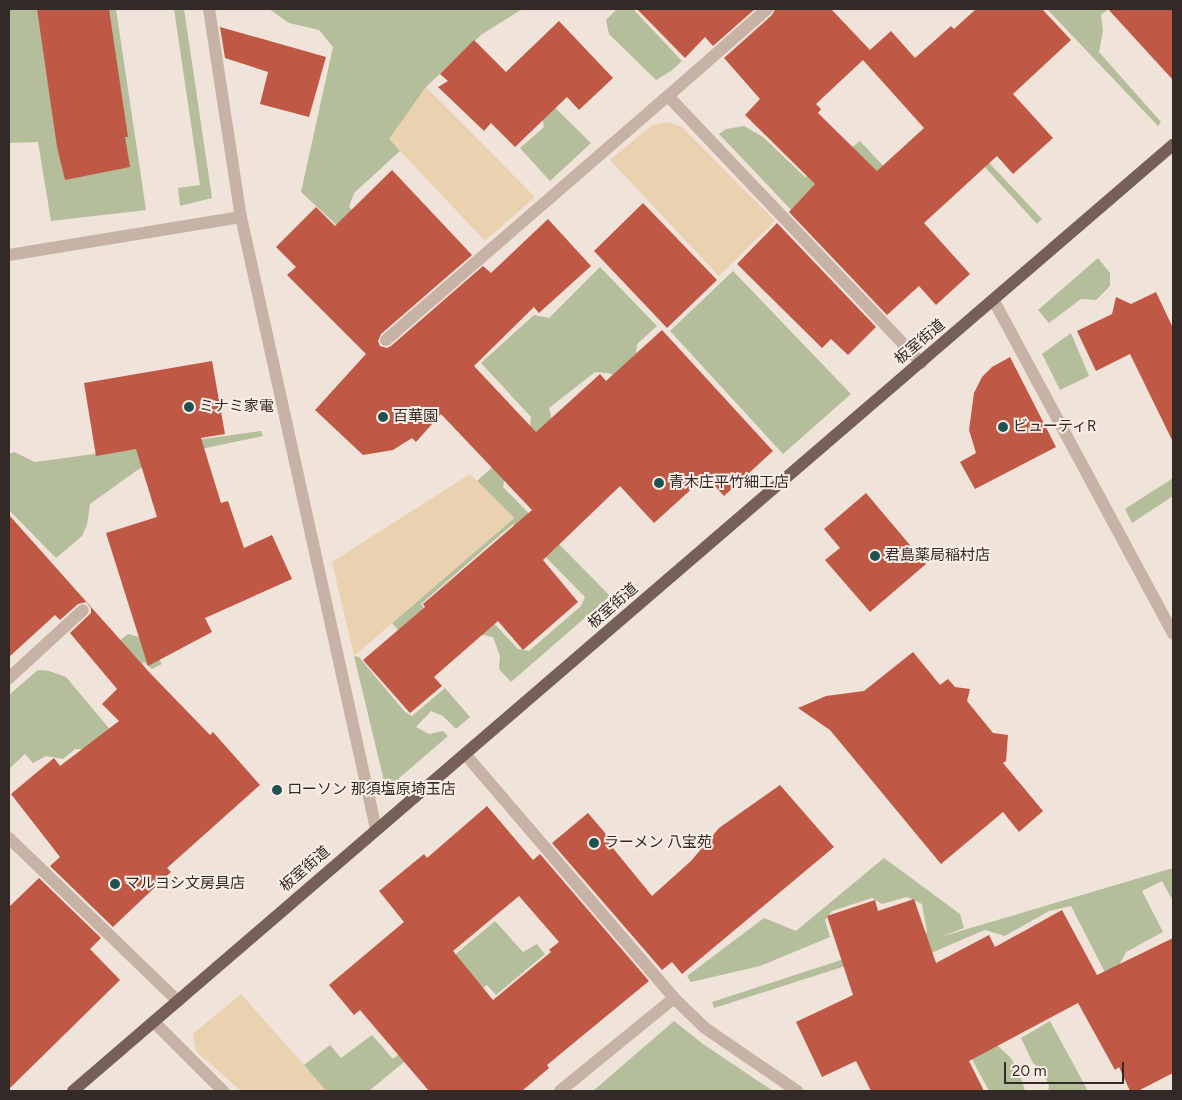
<!DOCTYPE html>
<html>
<head>
<meta charset="utf-8">
<style>
	body { margin:0 }
	#map { position:relative; width:1182px; height:1100px; overflow:hidden; background:#f0e3d9; font-family:Figtree,"Noto Sans JP",sans-serif }
	div>[style] { position:absolute }
	.green>* { inset:0; background:#b5be9a }
	.sand>* { inset:0; background:#ead1b0 }
	.building>* { inset:0; background:#c05846 }
	.minor>* { height:12px; margin:-6px; padding:0 6px; transform-origin:6px; border-radius:6px; background:#c7b2a6 }
	.major>* { height:12px; margin:-6px; padding:0 6px; transform-origin:6px; border-radius:6px; background:#755f58 }
	.dots>* { width:14px; height:14px; translate:-50% -50%; box-sizing:border-box; border:2px solid #f8ede5; border-radius:50% }
	span { translate:-50% -50%; white-space:nowrap; text-align:center; line-height:1.15; -webkit-text-stroke:4px #f8ede5; paint-order:stroke }
	.street-label { font-size:15px; color:#332926 }
	.poi-label { font-size:15px; color:#332926 }
	.left { translate:0 -50%; text-align:left }
	.frame { position:absolute; inset:0; border:10px solid #332926; pointer-events:none }
	.scale { position:absolute; left:1004px; top:1062px; width:120px; height:22px; box-sizing:border-box; border:2px solid #332926; border-top:0; padding-left:6px; font-size:15px; line-height:18px; white-space:nowrap; color:#332926; -webkit-text-stroke:4px #f8ede5; paint-order:stroke }
</style>
</head>
<body>
<div id="map">
	<div class="green">
		<div style="clip-path:polygon(9px 9px,116px 9px,146px 210px,51px 221px,38px 142px,9px 143px)"></div>
		<div style="clip-path:polygon(174px 9px,184px 9px,212px 198px,180px 206px,178px 188px,200px 185px)"></div>
		<div style="clip-path:polygon(269px 9px,522px 9px,481px 35px,426px 87px,390px 139px,400px 151px,354px 193px,349px 207px,413px 275px,401px 285px,301px 192px,333px 47px,319px 30px,289px 23px)"></div>
		<div style="clip-path:polygon(617px 9px,633px 9px,682px 61px,671px 71px,656px 80px,609px 34px,606px 20px)"></div>
		<div style="clip-path:polygon(1047px 9px,1108px 9px,1101px 15px,1103px 31px,1099px 52px,1161px 122px,1158px 126px)"></div>
		<div style="clip-path:polygon(537px 90px,591px 143px,550px 181px,520px 148px,544px 127px)"></div>
		<div style="clip-path:polygon(928px 105px,976px 149px,1042px 219px,1037px 224px)"></div>
		<div style="clip-path:polygon(744px 126px,763px 137px,805px 177px,817px 175px,860px 141px,888px 171px,852px 274px,719px 134px,726px 129px)"></div>
		<div style="clip-path:polygon(1098px 258px,1110px 273px,1110px 286px,1096px 300px,1081px 299px,1049px 323px,1038px 310px)"></div>
		<div style="clip-path:polygon(600px 267px,657px 326px,637px 344px,635px 365px,621px 378px,608px 373px,595px 372px,549px 408px,554px 428px,505px 475px,503px 487px,610px 596px,511px 682px,499px 669px,500px 656px,493px 637px,474px 633px,488px 617px,518px 649px,529px 651px,581px 606px,585px 597px,513px 524px,421px 604px,440px 629px,416px 650px,392px 623px,514px 518px,477px 481px,529px 434px,531px 417px,481px 363px,534px 315px,549px 318px)"></div>
		<div style="clip-path:polygon(733px 271px,851px 394px,783px 454px,670px 331px)"></div>
		<div style="clip-path:polygon(1071px 333px,1089px 376px,1060px 390px,1042px 354px)"></div>
		<div style="clip-path:polygon(261px 431px,263px 436px,158px 458px,136px 471px,90px 504px,87px 525px,82px 536px,56px 558px,9px 510px,9px 454px,14px 452px,35px 462px)"></div>
		<div style="clip-path:polygon(1173px 478px,1173px 496px,1132px 523px,1125px 509px)"></div>
		<div style="clip-path:polygon(128px 634px,146px 639px,162px 664px,152px 669px,144px 662px,117px 685px,96px 659px)"></div>
		<div style="clip-path:polygon(354px 656px,359px 657px,405px 712px,412px 716px,445px 688px,470px 717px,456px 729px,443px 716px,431px 711px,416px 727px,429px 734px,443px 731px,448px 736px,390px 786px,385px 785px)"></div>
		<div style="clip-path:polygon(38px 670px,49px 671px,66px 677px,118px 739px,87px 749px,75px 749px,63px 759px,46px 756px,33px 763px,25px 754px,9px 769px,9px 695px)"></div>
		<div style="clip-path:polygon(884px 858px,960px 914px,964px 928px,940px 937px,1173px 868px,1173px 901px,1162px 881px,1142px 891px,1163px 932px,1126px 952px,1118px 967px,1131px 1023px,1071px 906px,1049px 911px,1005px 936px,985px 930px,931px 953px,968px 1019px,1010px 1057px,1019px 1071px,1025px 1091px,989px 1091px,911px 945px,714px 1008px,712px 1002px,927px 932px,922px 904px,907px 897px,882px 904px,872px 898px,832px 911px,825px 920px,830px 937px,760px 966px,691px 982px,687px 976px,764px 918px,796px 931px)"></div>
		<div style="clip-path:polygon(495px 921px,523px 952px,537px 944px,545px 954px,496px 995px,487px 985px,459px 1005px,432px 974px)"></div>
		<div style="clip-path:polygon(674px 1021px,703px 1044px,773px 1091px,593px 1091px)"></div>
		<div style="clip-path:polygon(1050px 1021px,1088px 1091px,1048px 1091px,1049px 1086px,1043px 1071px,1033px 1063px,1021px 1038px)"></div>
		<div style="clip-path:polygon(433px 1026px,433px 1038px,369px 1091px,326px 1091px,304px 1065px,330px 1045px,341px 1058px,372px 1035px,393px 1059px)"></div>
	</div>
	<div class="sand">
		<div style="clip-path:polygon(426px 87px,535px 197px,485px 241px,389px 139px)"></div>
		<div style="clip-path:polygon(669px 122px,682px 127px,775px 221px,719px 276px,610px 160px,652px 125px)"></div>
		<div style="clip-path:polygon(470px 474px,514px 518px,354px 656px,332px 562px)"></div>
		<div style="clip-path:polygon(241px 994px,304px 1065px,326px 1091px,241px 1091px,196px 1051px,193px 1034px)"></div>
	</div>
	<div class="building">
		<div style="clip-path:polygon(37px 9px,109px 9px,128px 137px,125px 137px,130px 167px,65px 180px,57px 147px)"></div>
		<div style="clip-path:polygon(637px 9px,755px 9px,713px 46px,705px 37px,685px 58px)"></div>
		<div style="clip-path:polygon(evenodd,775px 9px,831px 9px,870px 50px,891px 31px,915px 58px,951px 26px,954px 29px,976px 9px,1042px 9px,1071px 40px,1013px 94px,1053px 138px,1013px 174px,997px 156px,924px 223px,970px 274px,936px 305px,919px 286px,887px 315px,789px 212px,815px 184px,745px 115px,760px 99px,724px 58px,772px 15px,775px 9px,863px 60px,924px 128px,877px 171px,818px 113px,821px 109px,816px 104px,863px 60px)"></div>
		<div style="clip-path:polygon(1108px 9px,1173px 9px,1173px 80px)"></div>
		<div style="clip-path:polygon(559px 21px,613px 78px,579px 110px,567px 97px,515px 147px,491px 123px,484px 131px,438px 87px,448px 81px,440px 74px,474px 40px,506px 72px)"></div>
		<div style="clip-path:polygon(220px 27px,326px 57px,309px 117px,260px 104px,268px 72px,225px 58px)"></div>
		<div style="clip-path:polygon(392px 170px,472px 255px,381px 334px,378px 341px,380px 346px,387px 348px,391px 346px,483px 266px,491px 273px,548px 219px,591px 266px,539px 313px,534px 307px,474px 366px,536px 432px,600px 374px,606px 381px,662px 330px,773px 451px,724px 496px,706px 476px,654px 523px,620px 486px,543px 560px,578px 602px,523px 650px,498px 621px,434px 677px,442px 686px,410px 713px,363px 660px,425px 607px,423px 604px,532px 510px,441px 414px,416px 442px,412px 438px,393px 450px,363px 455px,315px 410px,366px 354px,287px 275px,296px 267px,276px 247px,316px 207px,335px 226px)"></div>
		<div style="clip-path:polygon(643px 203px,717px 280px,667px 328px,594px 251px)"></div>
		<div style="clip-path:polygon(777px 223px,876px 327px,848px 355px,831px 339px,822px 348px,737px 264px)"></div>
		<div style="clip-path:polygon(1156px 292px,1173px 328px,1173px 442px,1130px 354px,1096px 371px,1077px 331px,1112px 314px,1116px 297px,1131px 304px)"></div>
		<div style="clip-path:polygon(1010px 357px,1056px 447px,975px 489px,960px 462px,976px 453px,969px 430px,974px 393px,982px 377px,992px 367px)"></div>
		<div style="clip-path:polygon(212px 361px,225px 434px,201px 438px,221px 503px,228px 501px,244px 548px,272px 535px,292px 579px,205px 618px,212px 632px,148px 666px,106px 533px,157px 517px,136px 449px,96px 456px,84px 383px)"></div>
		<div style="clip-path:polygon(866px 493px,926px 564px,870px 612px,825px 560px,840px 548px,824px 529px)"></div>
		<div style="clip-path:polygon(9px 515px,149px 672px,210px 735px,213px 732px,260px 785px,167px 868px,171px 872px,113px 927px,50px 866px,60px 857px,11px 794px,54px 758px,60px 766px,119px 721px,102px 704px,117px 689px,70px 633px,91px 613px,91px 608px,86px 602px,78px 604px,60px 620px,55px 615px,9px 657px)"></div>
		<div style="clip-path:polygon(913px 652px,940px 685px,948px 679px,955px 687px,970px 689px,967px 701px,993px 733px,1008px 735px,1006px 761px,1003px 763px,1043px 811px,1019px 832px,1003px 812px,941px 864px,830px 730px,798px 708px,826px 696px,864px 691px)"></div>
		<div style="clip-path:polygon(780px 785px,834px 847px,682px 974px,672px 962px,662px 970px,552px 843px,588px 813px,611px 840px,608px 842px,652px 896px,691px 861px,719px 828px)"></div>
		<div style="clip-path:polygon(evenodd,487px 806px,533px 860px,540px 854px,649px 981px,547px 1065px,549px 1068px,522px 1091px,429px 1091px,360px 1010px,354px 1015px,329px 985px,404px 922px,379px 891px,424px 854px,427px 858px,487px 806px,519px 896px,559px 942px,549px 950px,551px 952px,493px 1000px,453px 951px,519px 896px)"></div>
		<div style="clip-path:polygon(39px 878px,101px 938px,90px 949px,120px 980px,9px 1089px,9px 907px)"></div>
		<div style="clip-path:polygon(914px 899px,936px 963px,989px 935px,995px 947px,1062px 910px,1097px 975px,1173px 938px,1173px 1073px,1138px 1091px,1130px 1091px,1119px 1067px,1115px 1070px,1078px 1003px,969px 1061px,984px 1091px,871px 1091px,856px 1061px,822px 1077px,796px 1022px,853px 995px,827px 916px,875px 900px,878px 911px)"></div>
	</div>
	<div class="minor">
		<div style="left:209px;top:9px;width:210px;rotate:81.3deg"></div>
		<div style="left:241px;top:217px;width:627px;rotate:77.56deg"></div>
		<div style="left:668px;top:96px;width:132px;rotate:-41.3deg"></div>
		<div style="left:9px;top:255px;width:235px;rotate:-9.3deg"></div>
		<div style="left:994px;top:301px;width:378px;rotate:61.7deg"></div>
		<div style="left:386px;top:340px;width:373px;rotate:-40.9deg"></div>
		<div style="left:668px;top:96px;width:368px;rotate:46.5deg"></div>
		<div style="left:9px;top:678px;width:100px;rotate:-42.6deg"></div>
		<div style="left:465px;top:754px;width:326px;rotate:49.4deg"></div>
		<div style="left:677px;top:1001px;width:39px;rotate:44deg"></div>
		<div style="left:705px;top:1028px;width:112px;rotate:34.4deg"></div>
		<div style="left:9px;top:838px;width:235px;rotate:44deg"></div>
		<div style="left:154px;top:1022px;width:98px;rotate:45deg"></div>
		<div style="left:560px;top:1091px;width:147px;rotate:-39.2deg"></div>
	</div>
	<div class="major">
		<div style="left:73px;top:1091px;width:1451px;rotate:-40.7deg"></div>
	</div>
	<div class="dots">
		<div style="left:189px;top:407px;background:#1e5251"></div>
		<div style="left:383px;top:417px;background:#1e5251"></div>
		<div style="left:1003px;top:427px;background:#1e5251"></div>
		<div style="left:659px;top:483px;background:#1e5251"></div>
		<div style="left:875px;top:556px;background:#1e5251"></div>
		<div style="left:277px;top:790px;background:#1e5251"></div>
		<div style="left:594px;top:843px;background:#1e5251"></div>
		<div style="left:115px;top:884px;background:#1e5251"></div>
	</div>
	<div class="street-label">
		<span style="left:920px;top:342px;rotate:-40deg">板室街道</span>
		<span style="left:613px;top:606px;rotate:-41deg">板室街道</span>
		<span style="left:305px;top:869px;rotate:-41deg">板室街道</span>
	</div>
	<div class="poi-label">
		<span class="left" style="left:199px;top:407px">ミナミ家電</span>
		<span class="left" style="left:393px;top:417px">百華園</span>
		<span class="left" style="left:1013px;top:427px">ビューティR</span>
		<span class="left" style="left:669px;top:483px">青木庄平竹細工店</span>
		<span class="left" style="left:885px;top:556px">君島薬局稲村店</span>
		<span class="left" style="left:287px;top:790px">ローソン 那須塩原埼玉店</span>
		<span class="left" style="left:604px;top:843px">ラーメン 八宝苑</span>
		<span class="left" style="left:125px;top:884px">マルヨシ文房具店</span>
	</div>
	<div class="frame"></div>
	<div class="scale">20 m</div>
</div>
</body>
</html>
